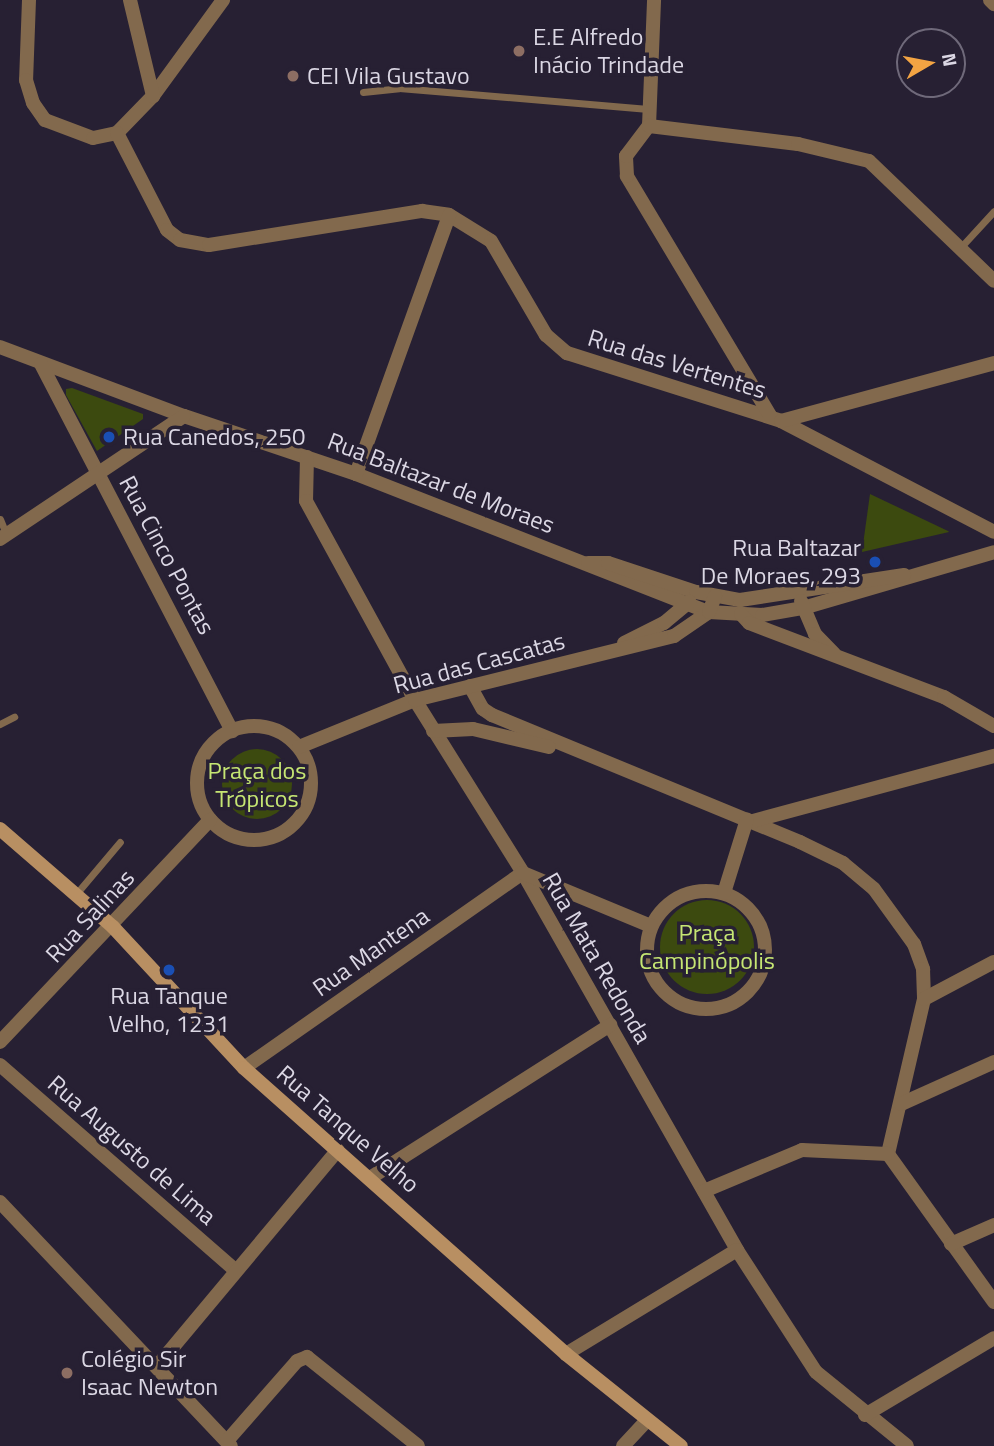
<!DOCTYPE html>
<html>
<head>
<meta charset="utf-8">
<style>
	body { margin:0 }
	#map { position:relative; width:994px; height:1446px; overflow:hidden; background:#272033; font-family:"Titillium Web",sans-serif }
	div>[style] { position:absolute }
	.green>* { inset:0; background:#3c4a0f }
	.round { border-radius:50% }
	.lane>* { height:7px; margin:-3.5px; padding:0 3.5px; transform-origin:3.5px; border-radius:3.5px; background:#82694d }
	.street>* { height:14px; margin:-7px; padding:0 7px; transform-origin:7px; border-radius:7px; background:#82694d }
	.street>.ring { margin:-7px; padding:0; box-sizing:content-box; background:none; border:14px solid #82694d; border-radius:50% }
	.secondary>* { height:14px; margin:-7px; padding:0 7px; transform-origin:7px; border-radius:7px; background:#b88f62 }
	.dots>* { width:19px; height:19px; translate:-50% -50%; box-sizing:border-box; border:4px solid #272033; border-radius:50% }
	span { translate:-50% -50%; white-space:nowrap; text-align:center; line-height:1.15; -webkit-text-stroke:7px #272033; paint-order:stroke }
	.poi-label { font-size:24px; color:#dbd7e4 }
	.left { translate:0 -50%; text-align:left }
	.right { translate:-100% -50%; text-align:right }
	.street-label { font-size:24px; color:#dbd7e4 }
	.park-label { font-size:24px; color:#c6e673 }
	.north { position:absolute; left:896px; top:28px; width:70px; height:70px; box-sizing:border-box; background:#272033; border:2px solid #6f697a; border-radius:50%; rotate:80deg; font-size:19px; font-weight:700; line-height:28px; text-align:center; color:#dbd7e4 }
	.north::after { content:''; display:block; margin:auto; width:24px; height:32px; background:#f3a443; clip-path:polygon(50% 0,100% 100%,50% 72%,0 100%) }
</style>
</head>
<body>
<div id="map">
	<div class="green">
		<div style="clip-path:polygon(72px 388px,143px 414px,143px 419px,97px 451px,66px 395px,66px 389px)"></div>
		<div style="clip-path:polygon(870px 494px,948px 531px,949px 532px,862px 552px)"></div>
		<div class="round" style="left:222px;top:749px;width:70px;height:70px"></div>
		<div class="round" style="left:660px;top:900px;width:94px;height:94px"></div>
	</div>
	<div class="lane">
		<div style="left:363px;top:92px;width:36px;rotate:-6deg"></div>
		<div style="left:399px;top:88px;width:253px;rotate:4.8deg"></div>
		<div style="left:960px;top:248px;width:50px;rotate:-47.4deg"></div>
		<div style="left:0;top:519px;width:16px;rotate:68deg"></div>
		<div style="left:0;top:724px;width:16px;rotate:-27deg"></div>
		<div style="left:76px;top:894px;width:68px;rotate:-49.8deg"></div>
	</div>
	<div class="street">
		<div style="left:29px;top:0;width:80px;rotate:92.1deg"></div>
		<div style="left:26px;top:80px;width:24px;rotate:73deg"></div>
		<div style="left:33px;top:103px;width:21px;rotate:55deg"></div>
		<div style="left:45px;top:120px;width:51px;rotate:20.6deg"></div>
		<div style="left:93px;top:138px;width:25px;rotate:-12deg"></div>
		<div style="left:117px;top:133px;width:52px;rotate:-45.8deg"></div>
		<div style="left:153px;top:96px;width:119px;rotate:-53.9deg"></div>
		<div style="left:130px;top:0;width:99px;rotate:76.5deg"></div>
		<div style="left:990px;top:0;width:6px;rotate:45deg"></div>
		<div style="left:649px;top:126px;width:126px;rotate:-87.7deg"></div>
		<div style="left:117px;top:133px;width:109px;rotate:62.7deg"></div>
		<div style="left:167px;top:230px;width:16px;rotate:38deg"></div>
		<div style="left:180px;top:240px;width:29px;rotate:10deg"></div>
		<div style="left:209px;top:245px;width:216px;rotate:-9.1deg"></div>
		<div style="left:422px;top:211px;width:27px;rotate:8deg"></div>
		<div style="left:449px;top:215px;width:49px;rotate:31.8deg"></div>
		<div style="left:491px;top:241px;width:109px;rotate:59.7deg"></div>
		<div style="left:546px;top:335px;width:28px;rotate:41deg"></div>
		<div style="left:567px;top:353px;width:225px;rotate:17.6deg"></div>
		<div style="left:781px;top:421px;width:240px;rotate:27.5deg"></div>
		<div style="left:0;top:347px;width:197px;rotate:20.6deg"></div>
		<div style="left:184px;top:416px;width:182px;rotate:18.6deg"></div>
		<div style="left:356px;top:474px;width:379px;rotate:21.4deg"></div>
		<div style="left:709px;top:612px;width:53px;rotate:3.2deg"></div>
		<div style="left:762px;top:615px;width:42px;rotate:-9.7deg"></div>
		<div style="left:803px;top:608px;width:199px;rotate:-16.3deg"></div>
		<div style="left:41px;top:364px;width:414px;rotate:62.5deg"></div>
		<div style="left:771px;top:417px;width:281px;rotate:-120.9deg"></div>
		<div style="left:627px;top:176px;width:20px;rotate:-93deg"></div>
		<div style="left:626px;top:156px;width:38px;rotate:-53deg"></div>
		<div style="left:649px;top:126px;width:150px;rotate:6.9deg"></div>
		<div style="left:798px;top:144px;width:73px;rotate:13.5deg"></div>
		<div style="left:869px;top:161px;width:173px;rotate:43.8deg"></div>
		<div style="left:781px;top:421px;width:221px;rotate:-15.2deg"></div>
		<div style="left:307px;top:457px;width:44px;rotate:91.3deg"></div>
		<div style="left:306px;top:501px;width:227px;rotate:61.3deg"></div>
		<div style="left:415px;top:700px;width:204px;rotate:58deg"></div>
		<div style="left:523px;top:873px;width:434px;rotate:60.4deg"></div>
		<div style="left:737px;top:1250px;width:145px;rotate:57.1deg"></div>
		<div style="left:816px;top:1372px;width:117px;rotate:39.1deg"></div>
		<div style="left:356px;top:474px;width:275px;rotate:-70.2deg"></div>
		<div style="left:0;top:539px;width:221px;rotate:-33.8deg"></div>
		<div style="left:588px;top:563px;width:20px"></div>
		<div style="left:608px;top:563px;width:93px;rotate:18.2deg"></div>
		<div style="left:696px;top:592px;width:45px;rotate:10.3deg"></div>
		<div style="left:740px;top:600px;width:166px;rotate:-8.7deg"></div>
		<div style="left:801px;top:601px;width:36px;rotate:67deg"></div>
		<div style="left:815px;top:634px;width:28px;rotate:46deg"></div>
		<div style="left:741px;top:614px;width:12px;rotate:48deg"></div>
		<div style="left:749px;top:623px;width:209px;rotate:20.8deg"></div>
		<div style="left:944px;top:697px;width:58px;rotate:30.1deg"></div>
		<div style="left:624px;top:643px;width:45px;rotate:-26.6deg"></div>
		<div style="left:664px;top:623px;width:33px;rotate:-40deg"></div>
		<div style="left:470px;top:686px;width:26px;rotate:61deg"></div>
		<div style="left:483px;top:709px;width:11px;rotate:34deg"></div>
		<div style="left:492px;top:715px;width:333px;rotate:22.4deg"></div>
		<div style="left:800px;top:842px;width:48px;rotate:26deg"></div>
		<div style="left:843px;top:863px;width:40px;rotate:40deg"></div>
		<div style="left:874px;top:889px;width:68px;rotate:54deg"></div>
		<div style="left:914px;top:944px;width:27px;rotate:70deg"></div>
		<div style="left:923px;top:969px;width:30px;rotate:88deg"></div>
		<div style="left:924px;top:999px;width:159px;rotate:103.1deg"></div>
		<div style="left:888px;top:1154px;width:182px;rotate:54.4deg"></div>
		<div class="ring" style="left:197px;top:726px;width:100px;height:100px"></div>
		<div style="left:433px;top:731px;width:40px;rotate:-2.9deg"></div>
		<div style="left:473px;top:729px;width:78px;rotate:13.3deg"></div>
		<div style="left:299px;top:747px;width:125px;rotate:-22.1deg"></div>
		<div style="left:415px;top:700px;width:267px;rotate:-13.9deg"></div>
		<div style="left:674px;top:636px;width:42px;rotate:-34.4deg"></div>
		<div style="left:709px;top:612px;width:17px;rotate:-69deg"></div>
		<div style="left:753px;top:821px;width:250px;rotate:-15.1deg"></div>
		<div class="ring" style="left:647px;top:891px;width:104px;height:104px"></div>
		<div style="left:724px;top:893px;width:77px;rotate:-72.7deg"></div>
		<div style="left:924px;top:999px;width:79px;rotate:-27.9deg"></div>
		<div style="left:0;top:1042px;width:306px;rotate:-46.6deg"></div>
		<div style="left:0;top:1065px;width:312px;rotate:41.1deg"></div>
		<div style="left:244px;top:1068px;width:340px;rotate:-35deg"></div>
		<div style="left:523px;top:873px;width:139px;rotate:22.5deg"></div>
		<div style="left:901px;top:1104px;width:102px;rotate:-24.3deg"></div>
		<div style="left:370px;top:1178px;width:285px;rotate:-32.5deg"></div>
		<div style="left:704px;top:1191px;width:106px;rotate:-22.7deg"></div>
		<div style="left:802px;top:1150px;width:86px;rotate:2.7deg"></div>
		<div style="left:0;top:1202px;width:336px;rotate:46.6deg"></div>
		<div style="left:951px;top:1244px;width:47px;rotate:-23.8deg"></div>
		<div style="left:566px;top:1354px;width:200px;rotate:-31.3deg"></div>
		<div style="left:158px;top:1365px;width:280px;rotate:-50.1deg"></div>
		<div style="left:865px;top:1415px;width:150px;rotate:-30.8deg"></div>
		<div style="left:227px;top:1441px;width:106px;rotate:-48.8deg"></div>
		<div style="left:297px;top:1361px;width:11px;rotate:-22deg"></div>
		<div style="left:307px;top:1357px;width:142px;rotate:38.7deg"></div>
		<div style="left:623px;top:1446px;width:34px;rotate:-47deg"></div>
	</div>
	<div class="secondary">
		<div style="left:0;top:829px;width:150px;rotate:40.9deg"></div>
		<div style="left:113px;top:927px;width:192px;rotate:47.1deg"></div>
		<div style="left:244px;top:1068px;width:431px;rotate:41.6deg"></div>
		<div style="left:566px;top:1354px;width:147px;rotate:38.7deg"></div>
	</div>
	<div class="dots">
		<div style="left:519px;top:51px;background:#8d6e63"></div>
		<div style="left:293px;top:76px;background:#8d6e63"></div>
		<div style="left:109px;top:437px;background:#1a4fb4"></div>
		<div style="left:875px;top:562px;background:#1a4fb4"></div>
		<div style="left:169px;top:970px;background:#1a4fb4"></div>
		<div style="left:67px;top:1373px;background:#8d6e63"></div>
	</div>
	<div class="poi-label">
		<span class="left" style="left:533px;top:51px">E.E Alfredo<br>Inácio Trindade</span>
		<span class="left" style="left:307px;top:76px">CEI Vila Gustavo</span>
		<span class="left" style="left:123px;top:437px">Rua Canedos, 250</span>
		<span class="right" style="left:861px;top:562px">Rua Baltazar<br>De Moraes, 293</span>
		<span style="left:169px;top:1010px">Rua Tanque<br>Velho, 1231</span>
		<span class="left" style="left:81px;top:1373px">Colégio Sir<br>Isaac Newton</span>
	</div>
	<div class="street-label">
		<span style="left:677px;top:364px;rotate:17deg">Rua das Vertentes</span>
		<span style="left:441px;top:483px;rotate:21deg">Rua Baltazar de Moraes</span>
		<span style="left:167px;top:555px;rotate:62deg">Rua Cinco Pontas</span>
		<span style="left:479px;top:663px;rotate:-15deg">Rua das Cascatas</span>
		<span style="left:90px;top:916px;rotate:-47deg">Rua Salinas</span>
		<span style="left:371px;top:952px;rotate:-35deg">Rua Mantena</span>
		<span style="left:597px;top:958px;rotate:60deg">Rua Mata Redonda</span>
		<span style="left:348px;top:1129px;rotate:41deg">Rua Tanque Velho</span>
		<span style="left:132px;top:1150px;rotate:41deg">Rua Augusto de Lima</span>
	</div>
	<div class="park-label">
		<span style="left:257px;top:785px">Praça dos<br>Trópicos</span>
		<span style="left:707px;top:947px">Praça<br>Campinópolis</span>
	</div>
	<div class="north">N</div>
</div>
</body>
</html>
